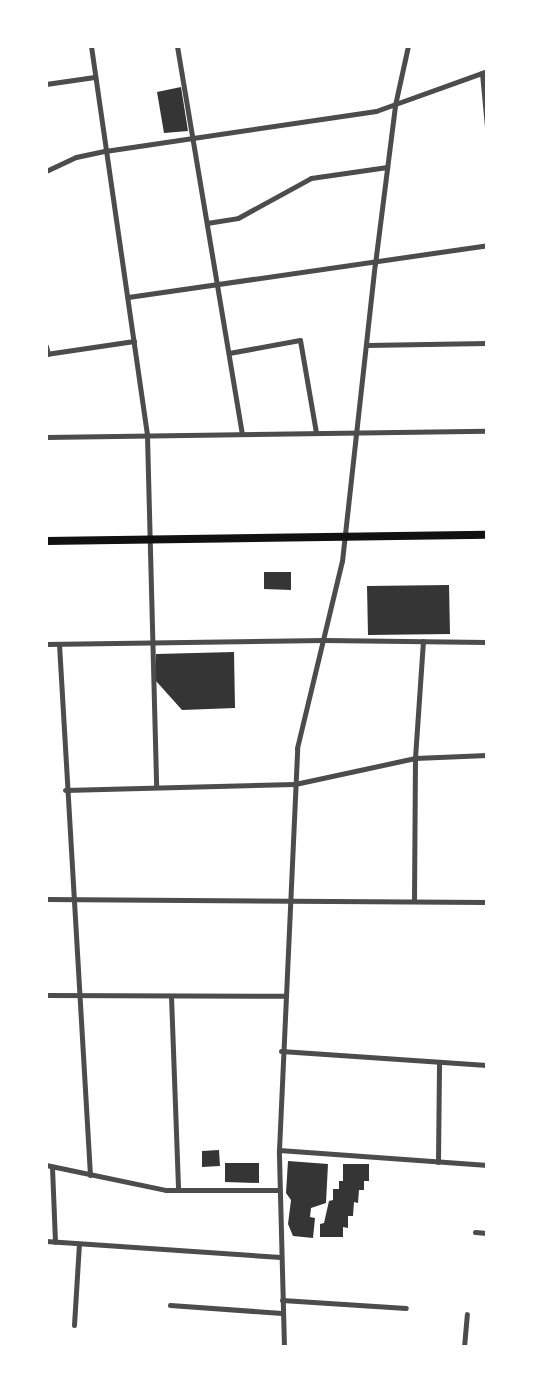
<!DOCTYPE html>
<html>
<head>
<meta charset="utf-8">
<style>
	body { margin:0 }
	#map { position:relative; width:533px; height:1393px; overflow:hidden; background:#fff; font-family:Barlow,sans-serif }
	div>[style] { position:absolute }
	.building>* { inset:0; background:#353535 }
	.minor>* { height:5px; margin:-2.5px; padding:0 2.5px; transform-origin:2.5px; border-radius:2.5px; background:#4c4c4c }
	.secondary>* { height:8px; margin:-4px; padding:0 4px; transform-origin:4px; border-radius:4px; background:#111 }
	span { translate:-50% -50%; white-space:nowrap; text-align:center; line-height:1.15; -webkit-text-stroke:5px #fff; paint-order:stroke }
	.frame { position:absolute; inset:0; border:48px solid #fff; pointer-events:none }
</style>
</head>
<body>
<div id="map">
	<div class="building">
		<div style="clip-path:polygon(181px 87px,188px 131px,164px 133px,157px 92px)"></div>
		<div style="clip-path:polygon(264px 572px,291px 572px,291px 590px,264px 589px)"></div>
		<div style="clip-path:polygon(449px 585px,450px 634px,368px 635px,367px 586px)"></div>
		<div style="clip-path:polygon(234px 652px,235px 708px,182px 710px,156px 681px,156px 654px)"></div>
		<div style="clip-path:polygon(219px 1150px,220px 1166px,202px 1167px,202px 1151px)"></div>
		<div style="clip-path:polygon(288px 1161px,328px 1164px,326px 1203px,311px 1208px,310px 1217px,315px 1218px,313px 1238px,293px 1236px,288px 1224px,291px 1200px,286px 1193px)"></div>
		<div style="clip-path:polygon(225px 1163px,259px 1163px,259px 1183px,225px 1182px)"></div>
		<div style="clip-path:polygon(343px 1164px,369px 1164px,369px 1181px,364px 1181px,364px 1190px,359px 1190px,358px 1203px,354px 1202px,353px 1216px,348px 1216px,348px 1228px,343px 1227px,343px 1237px,320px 1237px,320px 1224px,324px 1223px,329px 1201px,333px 1200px,333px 1189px,339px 1189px,339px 1181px,343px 1181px)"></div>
	</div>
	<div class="minor">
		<div style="left:91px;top:46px;width:394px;rotate:81.8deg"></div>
		<div style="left:147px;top:436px;width:351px;rotate:88.5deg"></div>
		<div style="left:177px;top:46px;width:392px;rotate:80.5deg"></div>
		<div style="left:482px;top:73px;width:54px;rotate:84.7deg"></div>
		<div style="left:46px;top:84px;width:49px;rotate:-8.1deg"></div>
		<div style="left:46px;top:171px;width:33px;rotate:-25deg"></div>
		<div style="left:76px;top:157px;width:30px;rotate:-12deg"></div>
		<div style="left:105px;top:151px;width:274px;rotate:-8.4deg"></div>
		<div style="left:376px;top:111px;width:118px;rotate:-19.8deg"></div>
		<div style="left:207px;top:223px;width:31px;rotate:-9deg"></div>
		<div style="left:238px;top:218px;width:83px;rotate:-28.7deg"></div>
		<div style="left:311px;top:178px;width:77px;rotate:-8.2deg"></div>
		<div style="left:128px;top:297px;width:363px;rotate:-8.2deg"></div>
		<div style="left:366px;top:345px;width:121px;rotate:-0.9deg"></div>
		<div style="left:46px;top:346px;width:8px;rotate:76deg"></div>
		<div style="left:229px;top:353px;width:72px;rotate:-10.4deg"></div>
		<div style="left:300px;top:340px;width:94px;rotate:80.2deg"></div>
		<div style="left:46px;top:354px;width:89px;rotate:-8.4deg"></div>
		<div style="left:46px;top:437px;width:441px;rotate:-0.8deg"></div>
		<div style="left:46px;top:644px;width:278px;rotate:-0.8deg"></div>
		<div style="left:324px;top:640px;width:163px;rotate:0.7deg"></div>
		<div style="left:59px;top:644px;width:532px;rotate:86.66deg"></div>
		<div style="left:65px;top:790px;width:230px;rotate:-1.5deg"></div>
		<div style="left:295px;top:784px;width:123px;rotate:-12.2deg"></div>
		<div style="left:415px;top:758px;width:72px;rotate:-2.4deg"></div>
		<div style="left:46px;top:899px;width:441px;rotate:0.4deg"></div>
		<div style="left:414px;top:901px;width:143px;rotate:-89.6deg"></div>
		<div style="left:415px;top:758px;width:117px;rotate:-86.1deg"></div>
		<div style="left:46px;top:995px;width:238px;rotate:0.2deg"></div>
		<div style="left:171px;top:996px;width:194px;rotate:87.9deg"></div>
		<div style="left:281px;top:1051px;width:206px;rotate:3.9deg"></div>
		<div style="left:279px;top:1150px;width:209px;rotate:4.1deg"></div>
		<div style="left:438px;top:1162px;width:99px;rotate:-89.4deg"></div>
		<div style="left:46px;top:1165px;width:123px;rotate:11.8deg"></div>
		<div style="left:166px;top:1190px;width:113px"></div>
		<div style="left:52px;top:1167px;width:75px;rotate:87.7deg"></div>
		<div style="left:475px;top:1232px;width:12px;rotate:5deg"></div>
		<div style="left:46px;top:1241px;width:235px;rotate:3.9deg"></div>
		<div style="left:282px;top:1300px;width:124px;rotate:3.7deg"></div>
		<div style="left:170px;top:1305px;width:112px;rotate:4.1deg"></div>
		<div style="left:74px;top:1325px;width:81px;rotate:-86.5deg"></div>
		<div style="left:284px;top:1347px;width:197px;rotate:-91.5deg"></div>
		<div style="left:279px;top:1150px;width:402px;rotate:-87.4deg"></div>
		<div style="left:297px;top:748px;width:192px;rotate:-76.5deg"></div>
		<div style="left:342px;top:561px;width:299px;rotate:-83.7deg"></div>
		<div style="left:375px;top:264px;width:160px;rotate:-82.8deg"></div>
		<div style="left:395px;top:105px;width:60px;rotate:-77.6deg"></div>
		<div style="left:331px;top:1347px;width:12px"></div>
		<div style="left:464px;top:1347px;width:33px;rotate:-85deg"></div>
	</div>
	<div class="secondary">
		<div style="left:46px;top:541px;width:441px;rotate:-0.8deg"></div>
	</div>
	<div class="frame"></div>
</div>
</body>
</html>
